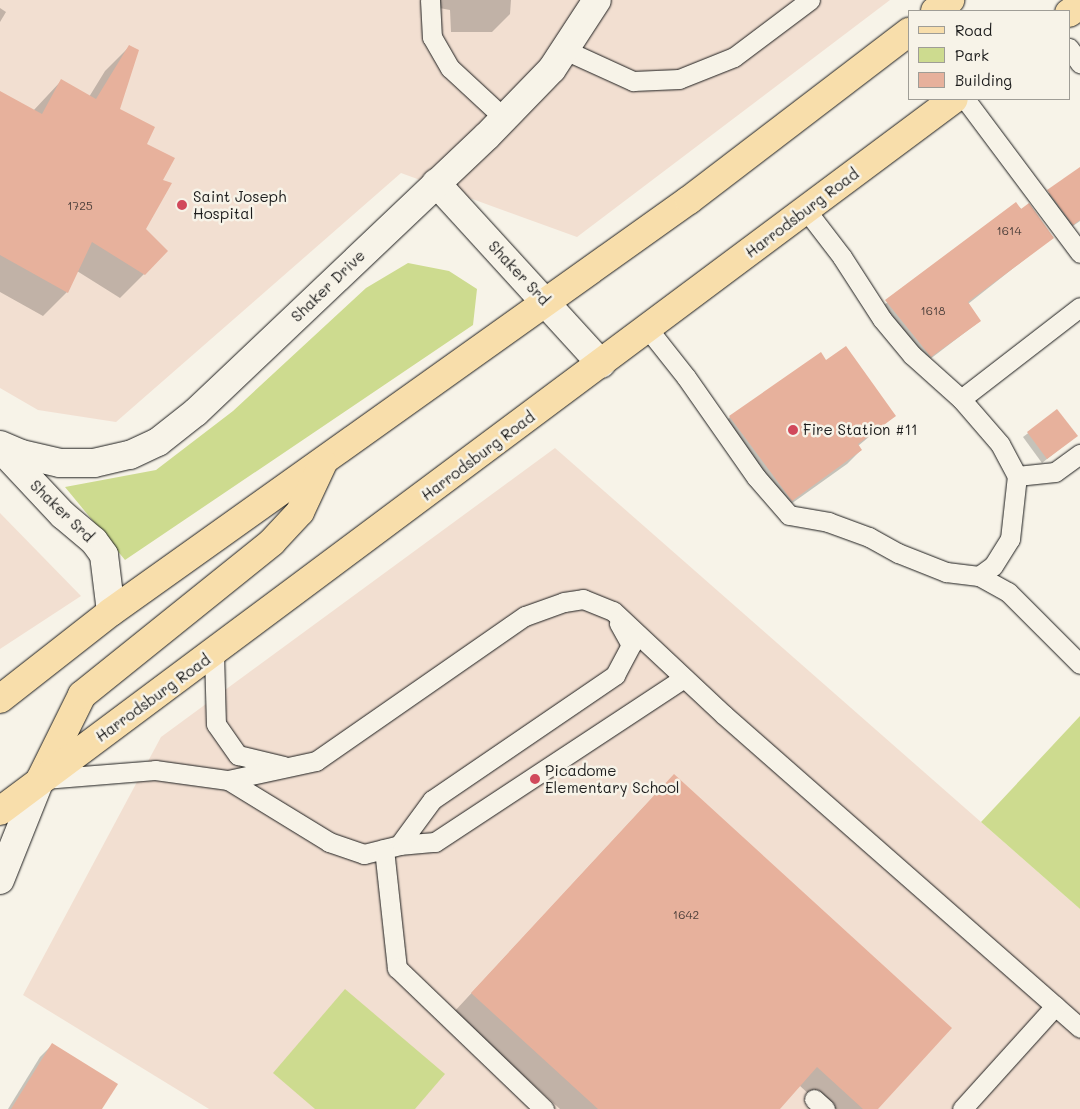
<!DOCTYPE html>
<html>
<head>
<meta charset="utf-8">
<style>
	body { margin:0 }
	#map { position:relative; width:1080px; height:1109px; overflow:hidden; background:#f7f3e8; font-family:Mali,sans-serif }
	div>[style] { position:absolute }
	.built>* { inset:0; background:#f2dfd1 }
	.green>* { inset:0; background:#cddb8f }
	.shadow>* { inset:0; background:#0003 }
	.building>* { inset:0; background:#e7b19c }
	.roads { filter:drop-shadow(0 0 1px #1c1c1c) drop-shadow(0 0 1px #1c1c1c) }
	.service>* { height:19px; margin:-9.5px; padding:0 9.5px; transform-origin:9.5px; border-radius:9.5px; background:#f7f3e8 }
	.minor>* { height:28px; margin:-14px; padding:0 14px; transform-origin:14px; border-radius:14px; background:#f7f3e8 }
	.secondary>* { height:28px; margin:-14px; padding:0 14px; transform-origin:14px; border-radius:14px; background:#f7f3e8 }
	.primary>* { height:28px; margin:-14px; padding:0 14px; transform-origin:14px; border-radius:14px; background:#f8deab }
	.dots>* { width:14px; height:14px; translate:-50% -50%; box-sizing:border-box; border:2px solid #f7f3e8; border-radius:50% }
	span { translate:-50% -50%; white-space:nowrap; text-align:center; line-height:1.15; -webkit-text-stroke:5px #f7f3e8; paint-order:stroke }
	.number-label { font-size:12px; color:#4f413c }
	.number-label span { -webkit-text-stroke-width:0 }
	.poi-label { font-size:15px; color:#1c1c1c }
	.left { translate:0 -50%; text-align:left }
	.street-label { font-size:15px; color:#1c1c1c }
	.legend { position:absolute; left:908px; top:10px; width:162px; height:90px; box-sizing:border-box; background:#f7f3e8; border:1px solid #9f9d96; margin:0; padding:6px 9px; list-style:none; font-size:15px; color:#1c1c1c }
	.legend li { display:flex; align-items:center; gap:10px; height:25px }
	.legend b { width:25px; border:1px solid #9f9d96 }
</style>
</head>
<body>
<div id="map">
	<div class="built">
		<div style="clip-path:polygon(0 0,890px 0,577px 237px,401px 173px,116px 422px,38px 410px,0 388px)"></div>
		<div style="clip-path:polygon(555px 448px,1080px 909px,1080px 1109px,209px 1109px,23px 995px,161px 737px)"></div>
		<div style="clip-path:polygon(0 513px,81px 596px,0 649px)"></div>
	</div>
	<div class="green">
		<div style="clip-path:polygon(408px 263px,449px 271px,477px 289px,473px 325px,125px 560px,65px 487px,156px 470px,233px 411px,366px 288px)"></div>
		<div style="clip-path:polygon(1080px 716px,1080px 909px,981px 822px)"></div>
		<div style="clip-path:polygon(345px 989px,445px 1074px,415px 1109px,315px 1109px,273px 1073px)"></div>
	</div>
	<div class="shadow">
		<div style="clip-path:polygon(434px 0,511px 0,510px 14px,492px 32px,451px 32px,450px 10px,434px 7px)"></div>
		<div style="clip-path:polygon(0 8px,6px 12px,0 22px)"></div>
		<div style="clip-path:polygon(129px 47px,118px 109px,145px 145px,161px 181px,145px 229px,144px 274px,120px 298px,77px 271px,67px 292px,43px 316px,0 292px,0 92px,33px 111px,61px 81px,89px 97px,105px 71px)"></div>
		<div style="clip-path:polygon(1080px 169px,1080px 221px,1063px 233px,1039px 201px)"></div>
		<div style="clip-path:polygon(1016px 204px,1053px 237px,968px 304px,980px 321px,921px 366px,876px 311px)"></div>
		<div style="clip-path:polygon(826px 362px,894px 416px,858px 446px,861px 450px,847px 464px,777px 514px,716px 431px,730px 417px)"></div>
		<div style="clip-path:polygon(1057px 411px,1076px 436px,1042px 463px,1023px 437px)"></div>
		<div style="clip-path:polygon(656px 794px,876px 1109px,825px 1109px,799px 1085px,778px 1109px,560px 1109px,454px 1012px)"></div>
		<div style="clip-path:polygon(52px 1045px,101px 1109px,8px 1109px,40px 1057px)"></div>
	</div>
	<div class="building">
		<div style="clip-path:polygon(129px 45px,139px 50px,120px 109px,155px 127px,147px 144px,175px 158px,163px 180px,172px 183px,146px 229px,168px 251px,145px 275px,92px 242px,68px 293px,0 255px,0 91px,42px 114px,61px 79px,96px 99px)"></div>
		<div style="clip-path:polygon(1080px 167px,1080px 220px,1073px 225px,1047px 190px)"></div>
		<div style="clip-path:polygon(1016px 202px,1021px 209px,1029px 203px,1054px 238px,968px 302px,981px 321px,931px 357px,885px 300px)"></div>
		<div style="clip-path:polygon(846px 346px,896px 416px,858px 444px,862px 450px,792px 501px,729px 416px,821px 352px,826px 360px)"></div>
		<div style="clip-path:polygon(1057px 409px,1078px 436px,1047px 459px,1027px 432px)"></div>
		<div style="clip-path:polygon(674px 774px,952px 1028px,878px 1109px,863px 1109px,817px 1067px,780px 1109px,598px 1109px,471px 993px)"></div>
		<div style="clip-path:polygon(52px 1043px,118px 1084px,102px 1109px,11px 1109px)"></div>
	</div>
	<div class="roads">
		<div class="service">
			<div style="left:430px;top:0;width:37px;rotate:87deg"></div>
			<div style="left:432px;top:37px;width:36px;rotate:60deg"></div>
			<div style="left:450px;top:68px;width:74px;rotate:42.8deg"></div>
			<div style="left:1069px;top:48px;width:19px;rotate:54deg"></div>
			<div style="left:565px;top:50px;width:75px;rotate:24.5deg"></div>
			<div style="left:633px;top:81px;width:46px;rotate:-2.5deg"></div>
			<div style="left:679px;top:79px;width:59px;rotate:-21.8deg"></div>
			<div style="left:734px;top:57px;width:95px;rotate:-36.9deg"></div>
			<div style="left:965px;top:99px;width:192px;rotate:53.2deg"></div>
			<div style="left:806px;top:210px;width:59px;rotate:52.5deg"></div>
			<div style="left:842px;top:257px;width:74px;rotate:57.2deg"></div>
			<div style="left:882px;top:319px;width:47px;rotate:50.2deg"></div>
			<div style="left:912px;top:355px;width:66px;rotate:41.9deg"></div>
			<div style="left:648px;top:329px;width:61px;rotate:51.6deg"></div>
			<div style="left:686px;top:377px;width:122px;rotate:55deg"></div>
			<div style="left:756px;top:477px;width:50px;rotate:49deg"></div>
			<div style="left:789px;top:515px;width:40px;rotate:10deg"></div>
			<div style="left:828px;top:522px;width:44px;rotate:20.1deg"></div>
			<div style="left:869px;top:537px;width:33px;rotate:29deg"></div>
			<div style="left:898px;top:553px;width:52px;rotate:21.6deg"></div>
			<div style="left:946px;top:572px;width:33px;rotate:7deg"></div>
			<div style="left:979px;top:576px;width:33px;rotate:29deg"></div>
			<div style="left:1008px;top:592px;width:102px;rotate:45deg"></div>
			<div style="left:1017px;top:476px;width:38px;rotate:-6deg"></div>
			<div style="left:1055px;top:472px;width:31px;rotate:-36deg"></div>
			<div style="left:979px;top:576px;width:17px;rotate:-36deg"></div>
			<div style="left:993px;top:566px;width:32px;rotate:-58deg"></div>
			<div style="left:1010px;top:539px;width:63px;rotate:-83.7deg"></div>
			<div style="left:1017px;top:476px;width:36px;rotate:-118deg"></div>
			<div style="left:1000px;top:444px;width:60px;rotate:-130.9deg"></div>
			<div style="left:961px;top:399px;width:150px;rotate:-37.7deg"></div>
			<div style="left:214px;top:654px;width:70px;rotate:88.4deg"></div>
			<div style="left:216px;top:724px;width:38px;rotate:55deg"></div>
			<div style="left:238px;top:755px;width:47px;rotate:13.4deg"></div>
			<div style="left:44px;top:779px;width:111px;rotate:-4.6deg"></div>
			<div style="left:155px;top:770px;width:74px;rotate:7.8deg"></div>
			<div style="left:228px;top:780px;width:90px;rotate:-12.2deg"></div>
			<div style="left:316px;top:761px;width:254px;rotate:-34.8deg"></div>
			<div style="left:525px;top:616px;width:41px;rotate:-19.7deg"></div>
			<div style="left:564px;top:602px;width:19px;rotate:-9deg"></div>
			<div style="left:583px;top:599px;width:32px;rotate:22deg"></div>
			<div style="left:613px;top:611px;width:152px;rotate:43.1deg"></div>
			<div style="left:724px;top:715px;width:474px;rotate:41.3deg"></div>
			<div style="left:228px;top:780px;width:119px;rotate:31.5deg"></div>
			<div style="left:329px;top:842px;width:37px;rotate:19deg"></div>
			<div style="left:364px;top:854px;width:36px;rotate:-14deg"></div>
			<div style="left:399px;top:845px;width:36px;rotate:-5deg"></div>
			<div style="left:435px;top:842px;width:298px;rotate:-33.4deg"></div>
			<div style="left:399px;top:845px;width:56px;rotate:-53.7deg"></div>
			<div style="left:432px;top:800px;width:222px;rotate:-34.3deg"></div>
			<div style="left:615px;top:675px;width:34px;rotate:-62deg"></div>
			<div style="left:631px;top:645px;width:25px;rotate:-119deg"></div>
			<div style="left:384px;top:849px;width:120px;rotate:83.8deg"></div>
			<div style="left:397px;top:968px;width:204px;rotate:43.8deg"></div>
			<div style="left:814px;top:1099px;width:15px;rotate:42deg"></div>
			<div style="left:962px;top:1109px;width:139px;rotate:-47.9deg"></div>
		</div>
		<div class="minor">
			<div style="left:436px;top:183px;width:245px;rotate:47.6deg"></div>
			<div style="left:0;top:445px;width:23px;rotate:23deg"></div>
			<div style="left:21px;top:454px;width:40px;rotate:13deg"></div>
			<div style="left:60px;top:463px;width:34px"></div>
			<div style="left:94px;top:463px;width:37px;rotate:-13deg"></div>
			<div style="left:130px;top:455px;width:31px;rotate:-25deg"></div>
			<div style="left:158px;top:442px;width:48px;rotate:-38.3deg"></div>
			<div style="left:196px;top:412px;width:401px;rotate:-43.5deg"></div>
			<div style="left:487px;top:136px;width:93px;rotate:-45.9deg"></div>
			<div style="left:552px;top:69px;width:82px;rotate:-56.9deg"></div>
			<div style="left:0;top:448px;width:92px;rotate:46.8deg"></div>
			<div style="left:63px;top:515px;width:40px;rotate:40deg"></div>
			<div style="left:94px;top:541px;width:17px;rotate:54deg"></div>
			<div style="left:104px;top:555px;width:57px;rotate:83deg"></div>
		</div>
		<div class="secondary">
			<div style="left:0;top:880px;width:108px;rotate:-68.2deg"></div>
		</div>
		<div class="primary">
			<div style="left:935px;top:11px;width:19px;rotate:-36deg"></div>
			<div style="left:1069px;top:13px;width:14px;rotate:-36deg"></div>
			<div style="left:0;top:699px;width:141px;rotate:-38.1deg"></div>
			<div style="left:111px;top:612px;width:710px;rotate:-35.48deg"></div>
			<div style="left:689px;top:200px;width:277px;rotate:-37.4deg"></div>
			<div style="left:40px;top:780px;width:95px;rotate:-63.7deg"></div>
			<div style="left:82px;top:695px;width:244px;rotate:-38.8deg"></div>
			<div style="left:272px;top:542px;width:41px;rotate:-47deg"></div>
			<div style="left:300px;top:512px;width:54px;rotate:-64.9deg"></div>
			<div style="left:0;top:811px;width:1190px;rotate:-36.74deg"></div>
		</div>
	</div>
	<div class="dots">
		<div style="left:182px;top:205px;background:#d1495b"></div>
		<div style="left:793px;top:430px;background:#d1495b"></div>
		<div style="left:535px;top:779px;background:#d1495b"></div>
	</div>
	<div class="number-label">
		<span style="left:80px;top:206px">1725</span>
		<span style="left:1009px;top:231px">1614</span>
		<span style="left:933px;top:311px">1618</span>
		<span style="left:686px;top:915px">1642</span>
	</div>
	<div class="poi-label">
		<span class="left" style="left:193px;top:205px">Saint Joseph<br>Hospital</span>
		<span class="left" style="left:803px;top:430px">Fire Station #11</span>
		<span class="left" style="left:545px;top:779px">Picadome<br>Elementary School</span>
	</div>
	<div class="street-label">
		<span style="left:802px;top:213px;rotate:-37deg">Harrodsburg Road</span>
		<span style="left:519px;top:273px;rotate:47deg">Shaker Srd</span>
		<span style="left:328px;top:286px;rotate:-44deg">Shaker Drive</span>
		<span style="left:478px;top:456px;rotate:-37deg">Harrodsburg Road</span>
		<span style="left:62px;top:511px;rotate:44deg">Shaker Srd</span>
		<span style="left:153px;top:698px;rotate:-36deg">Harrodsburg Road</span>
	</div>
	<ul class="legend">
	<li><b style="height:6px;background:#f8deab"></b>Road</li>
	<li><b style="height:14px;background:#cddb8f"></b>Park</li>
	<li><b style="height:14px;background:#e7b19c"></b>Building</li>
	</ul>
</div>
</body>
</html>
